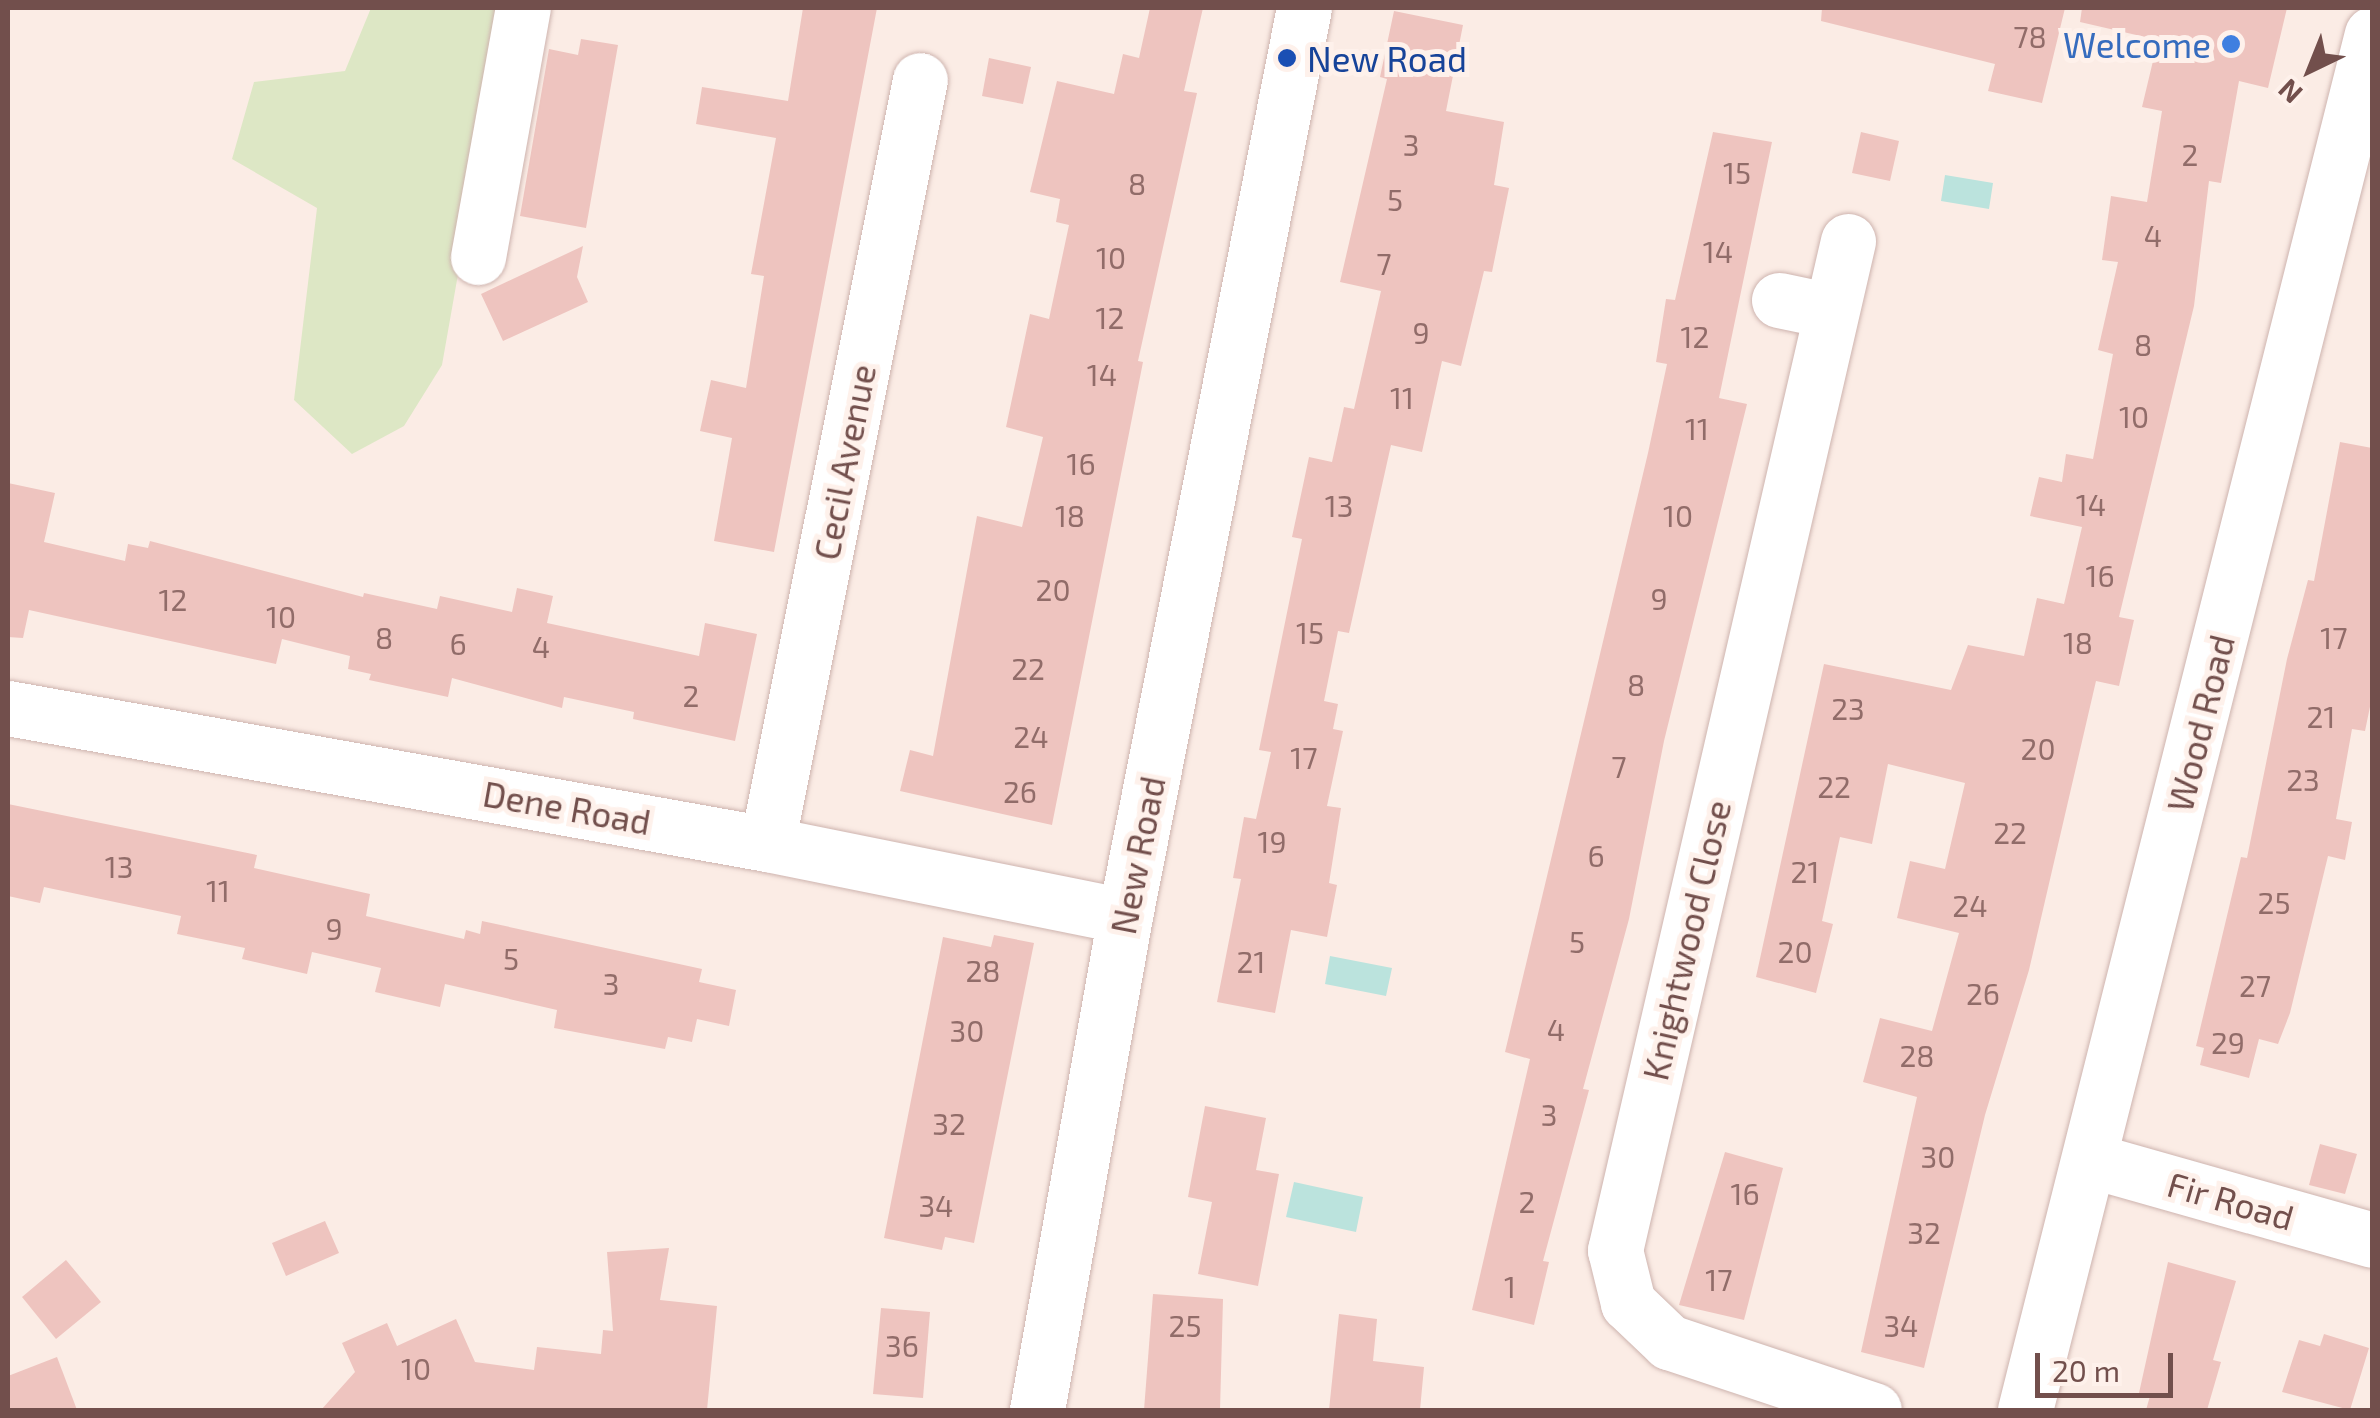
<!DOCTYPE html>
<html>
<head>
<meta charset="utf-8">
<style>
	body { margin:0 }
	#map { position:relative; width:2380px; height:1418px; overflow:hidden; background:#fbece5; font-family:"Exo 2",sans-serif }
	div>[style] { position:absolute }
	.green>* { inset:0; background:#dde7c5 }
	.water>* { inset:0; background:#bbe3dd }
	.building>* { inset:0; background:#eec4bf }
	.roads { filter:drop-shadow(0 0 2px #ceb4af) drop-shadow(0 0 2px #ceb4af) }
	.minor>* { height:55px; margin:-27.5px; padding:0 27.5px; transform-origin:27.5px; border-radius:27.5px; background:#fff }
	.dots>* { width:28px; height:28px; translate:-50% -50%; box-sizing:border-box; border:5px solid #fef1eb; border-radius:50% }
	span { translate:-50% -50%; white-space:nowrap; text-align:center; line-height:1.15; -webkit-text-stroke:10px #fef1eb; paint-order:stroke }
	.number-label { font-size:30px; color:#916c69 }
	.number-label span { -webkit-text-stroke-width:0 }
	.shop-label { font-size:35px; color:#366cbe }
	.right { translate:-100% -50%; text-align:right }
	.transit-label { font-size:35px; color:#164399 }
	.left { translate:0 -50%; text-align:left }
	.street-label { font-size:35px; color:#724f4c }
	.frame { position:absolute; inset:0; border:10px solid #724f4c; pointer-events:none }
	.north { position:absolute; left:2260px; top:20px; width:100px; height:100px; -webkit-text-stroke:8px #fef1eb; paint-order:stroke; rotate:223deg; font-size:28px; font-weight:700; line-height:40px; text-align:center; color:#724f4c }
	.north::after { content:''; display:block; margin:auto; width:35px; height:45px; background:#724f4c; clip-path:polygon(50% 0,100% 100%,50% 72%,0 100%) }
	.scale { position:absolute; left:2035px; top:1353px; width:138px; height:45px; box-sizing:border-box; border:5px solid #724f4c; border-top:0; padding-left:12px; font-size:30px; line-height:35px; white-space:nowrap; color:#724f4c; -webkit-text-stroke:8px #fef1eb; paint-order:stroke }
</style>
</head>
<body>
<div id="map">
	<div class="green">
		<div style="clip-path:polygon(371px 8px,505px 8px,442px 365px,404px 426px,352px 454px,294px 400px,317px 208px,232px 159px,254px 82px,345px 71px)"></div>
	</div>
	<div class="water">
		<div style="clip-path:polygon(1945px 175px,1993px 183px,1989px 209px,1941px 201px)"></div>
		<div style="clip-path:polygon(1330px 956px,1392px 968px,1386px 996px,1325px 984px)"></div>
		<div style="clip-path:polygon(1294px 1182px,1363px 1197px,1356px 1232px,1286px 1217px)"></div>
	</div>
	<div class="building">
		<div style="clip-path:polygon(803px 8px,877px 8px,774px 552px,714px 541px,732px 438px,700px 431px,711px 380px,746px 388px,764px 276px,751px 274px,776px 138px,696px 124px,702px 87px,788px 101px)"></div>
		<div style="clip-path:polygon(1150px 8px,1203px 8px,1184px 91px,1197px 93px,1138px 361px,1143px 362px,1052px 825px,900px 791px,910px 750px,933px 756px,977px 516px,1022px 527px,1043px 437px,1006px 427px,1030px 314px,1049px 319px,1069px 225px,1056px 222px,1060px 199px,1030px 192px,1057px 81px,1114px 94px,1123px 54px,1139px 58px)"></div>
		<div style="clip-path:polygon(1822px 8px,2065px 8px,2042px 103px,1988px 91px,1995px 64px,1821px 21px)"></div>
		<div style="clip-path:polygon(2082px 8px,2287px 8px,2268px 88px,2239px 81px,2221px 183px,2209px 181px,2194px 306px,2119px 617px,2134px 620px,2119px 686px,2096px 681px,2029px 970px,1985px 1115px,1924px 1368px,1861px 1352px,1917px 1097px,1863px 1082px,1880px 1018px,1932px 1031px,1959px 933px,1897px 918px,1910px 861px,1945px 869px,1965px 783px,1888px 764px,1872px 844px,1840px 837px,1822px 921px,1833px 924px,1816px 993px,1756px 977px,1824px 664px,1951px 690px,1968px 645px,2024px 656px,2037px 598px,2064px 604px,2082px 527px,2030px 516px,2039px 477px,2062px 482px,2066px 454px,2093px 459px,2113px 354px,2098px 350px,2118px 262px,2102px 260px,2111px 196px,2147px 202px,2162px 111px,2142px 107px,2158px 40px,2080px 22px)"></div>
		<div style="clip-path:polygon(1394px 11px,1463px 25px,1446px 111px,1504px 122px,1494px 185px,1509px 188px,1492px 272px,1484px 271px,1461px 366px,1442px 361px,1422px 452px,1391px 445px,1349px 633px,1338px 631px,1324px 701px,1338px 704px,1333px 729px,1343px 731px,1327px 806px,1341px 808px,1329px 883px,1337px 885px,1327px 937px,1291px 930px,1275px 1013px,1217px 1002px,1241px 879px,1233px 878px,1244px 817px,1256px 819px,1271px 752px,1259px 750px,1302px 539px,1292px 537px,1309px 457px,1332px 462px,1344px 407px,1354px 409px,1381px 291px,1340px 282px,1387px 79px,1380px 77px)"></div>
		<div style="clip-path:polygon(581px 39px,618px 45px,586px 228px,520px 216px,549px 49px,578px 55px)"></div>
		<div style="clip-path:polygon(989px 58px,1031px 67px,1023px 104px,982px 96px)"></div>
		<div style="clip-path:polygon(1713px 132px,1772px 142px,1719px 398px,1747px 404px,1664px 741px,1629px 919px,1583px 1089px,1589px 1090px,1543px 1261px,1549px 1262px,1534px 1325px,1472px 1310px,1530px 1059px,1505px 1052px,1648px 453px,1667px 364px,1656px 362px,1666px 299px,1675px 300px)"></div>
		<div style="clip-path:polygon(1861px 132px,1899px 141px,1890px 181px,1852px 173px)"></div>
		<div style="clip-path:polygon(583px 246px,577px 277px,588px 302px,503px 341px,481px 294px)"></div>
		<div style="clip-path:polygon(2340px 442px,2372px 448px,2372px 697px,2365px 731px,2352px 729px,2336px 819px,2352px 822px,2345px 860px,2328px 856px,2290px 1013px,2278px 1044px,2259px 1039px,2249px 1078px,2200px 1065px,2204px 1048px,2196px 1046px,2241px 857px,2247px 858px,2287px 659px,2308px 580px,2314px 581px)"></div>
		<div style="clip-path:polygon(8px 483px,55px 493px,44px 542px,125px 561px,128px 544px,148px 548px,150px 541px,363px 597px,364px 593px,437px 609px,440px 596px,512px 612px,517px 588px,553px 596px,547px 623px,699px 656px,705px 623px,757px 634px,735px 741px,633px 719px,634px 712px,564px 697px,562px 708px,452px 678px,448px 697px,369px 680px,371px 674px,348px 669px,350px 656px,282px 639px,276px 664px,29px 610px,23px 638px,8px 637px)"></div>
		<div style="clip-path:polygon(8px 804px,257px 855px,254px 868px,370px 894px,366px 916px,464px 939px,466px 930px,480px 934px,482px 921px,702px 969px,699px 982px,736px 990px,729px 1026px,697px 1019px,692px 1042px,668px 1037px,665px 1049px,554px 1028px,557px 1010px,445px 984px,440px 1007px,375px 992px,381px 968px,312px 952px,307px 974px,242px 959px,245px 948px,177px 934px,181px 916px,44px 887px,40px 903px,8px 896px)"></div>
		<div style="clip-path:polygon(994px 935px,1034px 943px,974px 1243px,945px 1237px,942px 1250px,884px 1238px,943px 937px,991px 947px)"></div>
		<div style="clip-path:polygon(1205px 1106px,1266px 1118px,1256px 1170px,1279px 1174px,1258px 1286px,1198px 1274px,1212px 1202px,1188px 1197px)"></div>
		<div style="clip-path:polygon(2320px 1144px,2357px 1154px,2345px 1194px,2309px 1185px)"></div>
		<div style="clip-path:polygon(1725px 1152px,1783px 1168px,1744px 1320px,1679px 1305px)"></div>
		<div style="clip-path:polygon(325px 1221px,339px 1253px,286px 1276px,272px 1243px)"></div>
		<div style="clip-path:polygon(669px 1248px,660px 1300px,717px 1306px,707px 1410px,321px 1410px,355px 1372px,342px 1343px,387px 1323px,397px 1346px,456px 1319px,475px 1362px,534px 1370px,537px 1347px,601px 1354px,603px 1330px,613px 1331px,607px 1252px)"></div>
		<div style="clip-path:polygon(66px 1260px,101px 1302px,56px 1339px,22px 1297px)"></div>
		<div style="clip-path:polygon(2168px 1262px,2236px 1281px,2213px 1360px,2221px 1362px,2207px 1410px,2146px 1410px,2150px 1396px,2139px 1393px)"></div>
		<div style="clip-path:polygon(1153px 1294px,1223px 1299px,1220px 1410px,1144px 1410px)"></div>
		<div style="clip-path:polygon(881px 1308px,930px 1312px,923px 1398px,873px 1394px)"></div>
		<div style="clip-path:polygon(1339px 1314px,1377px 1319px,1373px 1361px,1424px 1367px,1420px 1410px,1329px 1410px)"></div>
		<div style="clip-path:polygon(2324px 1334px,2369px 1348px,2350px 1410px,2282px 1392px,2299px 1340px,2320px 1346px)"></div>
		<div style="clip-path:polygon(57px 1357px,77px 1410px,8px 1410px,8px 1376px)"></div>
	</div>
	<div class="roads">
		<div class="minor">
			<div style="left:1848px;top:241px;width:1036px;rotate:103deg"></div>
			<div style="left:1615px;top:1250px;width:55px;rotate:76.2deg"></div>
			<div style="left:1628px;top:1303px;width:57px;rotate:43.6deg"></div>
			<div style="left:1669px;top:1342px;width:216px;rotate:18.4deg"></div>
			<div style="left:478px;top:257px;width:253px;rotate:-79.8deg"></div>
			<div style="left:1779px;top:300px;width:53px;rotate:11.9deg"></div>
			<div style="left:8px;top:708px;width:771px;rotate:10.16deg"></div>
			<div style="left:767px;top:844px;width:365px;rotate:11.4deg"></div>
			<div style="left:767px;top:844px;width:779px;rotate:-78.68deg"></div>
			<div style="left:2090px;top:1160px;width:293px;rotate:15.8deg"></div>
			<div style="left:1037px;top:1410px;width:502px;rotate:-79.9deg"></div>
			<div style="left:1125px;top:916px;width:925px;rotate:-78.85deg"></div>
			<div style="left:2025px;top:1410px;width:1419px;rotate:-75.85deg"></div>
		</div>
	</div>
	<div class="dots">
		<div style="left:2231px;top:44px;background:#3f7fe0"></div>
		<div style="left:1287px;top:58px;background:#1a4fb4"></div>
	</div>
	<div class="number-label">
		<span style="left:2030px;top:36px">78</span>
		<span style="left:1411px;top:144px">3</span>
		<span style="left:2190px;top:154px">2</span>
		<span style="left:1737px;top:172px">15</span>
		<span style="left:1137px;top:183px">8</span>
		<span style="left:1395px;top:199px">5</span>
		<span style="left:2153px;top:235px">4</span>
		<span style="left:1718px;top:251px">14</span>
		<span style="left:1111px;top:257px">10</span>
		<span style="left:1384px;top:263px">7</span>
		<span style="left:1110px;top:317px">12</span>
		<span style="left:1421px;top:332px">9</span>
		<span style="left:1695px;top:336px">12</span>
		<span style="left:2143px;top:344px">8</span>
		<span style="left:1102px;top:374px">14</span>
		<span style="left:1402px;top:397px">11</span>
		<span style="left:2134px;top:416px">10</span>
		<span style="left:1697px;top:428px">11</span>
		<span style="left:1081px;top:463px">16</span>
		<span style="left:2091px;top:504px">14</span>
		<span style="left:1339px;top:505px">13</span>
		<span style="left:1070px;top:515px">18</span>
		<span style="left:1678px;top:515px">10</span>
		<span style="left:2100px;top:575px">16</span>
		<span style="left:1053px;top:589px">20</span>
		<span style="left:1659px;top:598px">9</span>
		<span style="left:173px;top:599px">12</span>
		<span style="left:281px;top:616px">10</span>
		<span style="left:1310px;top:632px">15</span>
		<span style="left:384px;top:637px">8</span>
		<span style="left:2334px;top:637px">17</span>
		<span style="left:2078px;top:642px">18</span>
		<span style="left:458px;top:643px">6</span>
		<span style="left:541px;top:646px">4</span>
		<span style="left:1028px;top:668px">22</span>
		<span style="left:1636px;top:684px">8</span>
		<span style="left:691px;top:695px">2</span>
		<span style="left:1848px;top:708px">23</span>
		<span style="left:2321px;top:716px">21</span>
		<span style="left:1031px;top:736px">24</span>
		<span style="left:2038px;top:748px">20</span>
		<span style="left:1304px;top:757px">17</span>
		<span style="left:1619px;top:766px">7</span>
		<span style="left:2303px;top:779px">23</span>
		<span style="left:1834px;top:786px">22</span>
		<span style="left:1020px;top:791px">26</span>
		<span style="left:2010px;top:832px">22</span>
		<span style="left:1272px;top:841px">19</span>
		<span style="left:1596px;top:855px">6</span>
		<span style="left:119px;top:866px">13</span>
		<span style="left:1805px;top:871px">21</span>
		<span style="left:218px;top:890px">11</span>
		<span style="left:2274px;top:902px">25</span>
		<span style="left:1970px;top:905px">24</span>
		<span style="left:334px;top:928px">9</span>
		<span style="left:1577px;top:941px">5</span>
		<span style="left:1795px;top:951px">20</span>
		<span style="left:511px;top:958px">5</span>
		<span style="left:1251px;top:961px">21</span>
		<span style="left:983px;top:970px">28</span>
		<span style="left:611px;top:983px">3</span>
		<span style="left:2255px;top:985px">27</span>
		<span style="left:1983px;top:993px">26</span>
		<span style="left:1556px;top:1029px">4</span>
		<span style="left:967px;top:1030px">30</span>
		<span style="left:2228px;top:1042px">29</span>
		<span style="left:1917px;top:1055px">28</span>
		<span style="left:1549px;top:1114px">3</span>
		<span style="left:949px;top:1123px">32</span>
		<span style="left:1938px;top:1156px">30</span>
		<span style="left:1745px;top:1193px">16</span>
		<span style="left:1527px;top:1201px">2</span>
		<span style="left:936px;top:1205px">34</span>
		<span style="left:1924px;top:1232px">32</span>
		<span style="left:1719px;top:1279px">17</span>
		<span style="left:1510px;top:1286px">1</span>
		<span style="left:1185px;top:1325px">25</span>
		<span style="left:1901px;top:1325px">34</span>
		<span style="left:902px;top:1345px">36</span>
		<span style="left:416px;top:1368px">10</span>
	</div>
	<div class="shop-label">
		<span class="right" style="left:2211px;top:44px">Welcome</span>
	</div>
	<div class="transit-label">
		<span class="left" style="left:1307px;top:58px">New Road</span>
	</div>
	<div class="street-label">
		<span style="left:844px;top:462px;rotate:-79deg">Cecil Avenue</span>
		<span style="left:2200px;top:723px;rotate:-76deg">Wood Road</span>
		<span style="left:567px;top:807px;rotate:10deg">Dene Road</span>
		<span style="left:1137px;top:855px;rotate:-79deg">New Road</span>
		<span style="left:1686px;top:940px;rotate:-77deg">Knightwood Close</span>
		<span style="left:2231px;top:1200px;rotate:16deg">Fir Road</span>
	</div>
	<div class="frame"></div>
	<div class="north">N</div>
	<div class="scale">20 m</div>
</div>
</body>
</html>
